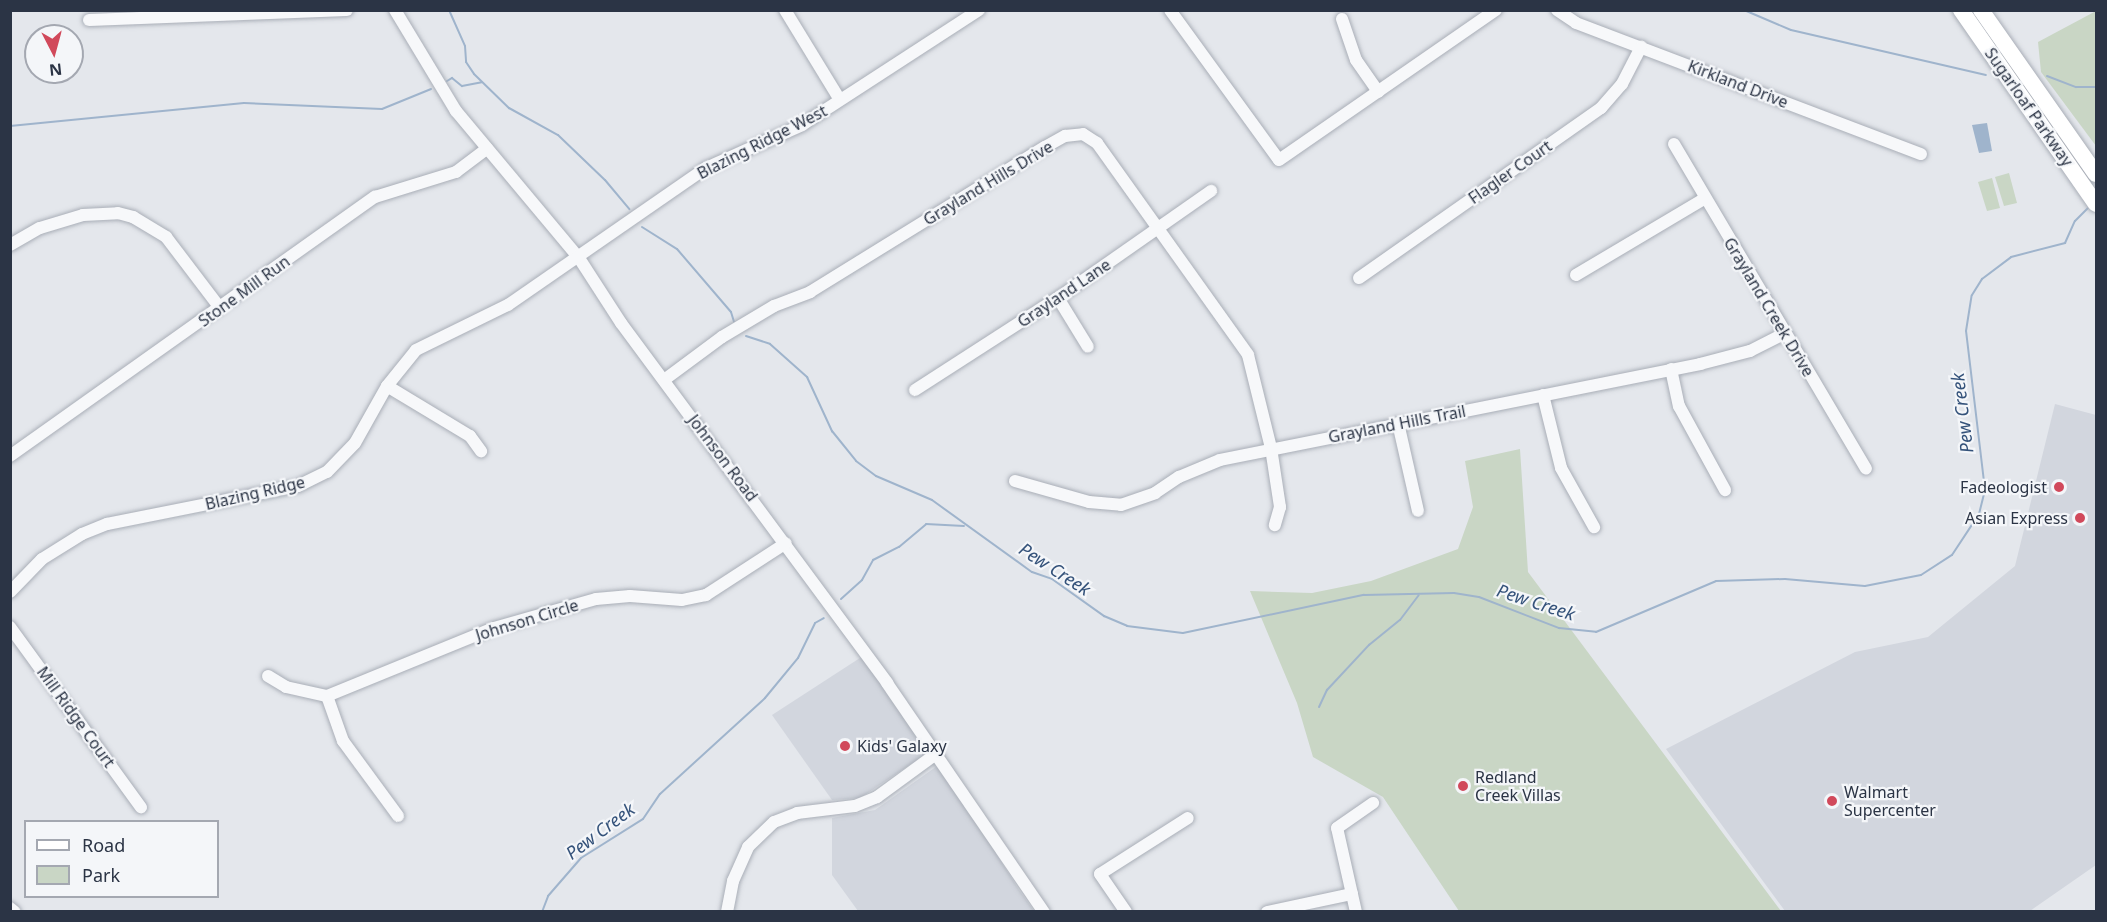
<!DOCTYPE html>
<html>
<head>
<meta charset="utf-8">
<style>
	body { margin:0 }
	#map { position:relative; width:2107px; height:922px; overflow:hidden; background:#e4e7ec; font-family:"Noto Sans",sans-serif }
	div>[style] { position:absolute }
	.built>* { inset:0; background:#d2d6de }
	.green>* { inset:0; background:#c9d6c5 }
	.water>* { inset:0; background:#9fb4cc }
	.stream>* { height:2px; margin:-1px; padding:0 1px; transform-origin:1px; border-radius:1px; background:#9fb4cc }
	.roads { filter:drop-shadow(0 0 2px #a9aeb7) drop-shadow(0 0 2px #a9aeb7) }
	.minor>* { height:12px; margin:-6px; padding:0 6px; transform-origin:6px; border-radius:6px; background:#f7f8fa }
	.major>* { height:16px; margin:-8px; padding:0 8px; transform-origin:8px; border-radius:8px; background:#fff }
	.dots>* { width:16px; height:16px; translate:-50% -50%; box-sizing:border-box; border:3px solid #f4f6f9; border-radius:50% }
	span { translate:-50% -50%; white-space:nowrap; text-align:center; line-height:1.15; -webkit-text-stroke:4.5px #f4f6f9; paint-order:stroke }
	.street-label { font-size:16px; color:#2b3445 }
	.poi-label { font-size:16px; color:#2b3445 }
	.right { translate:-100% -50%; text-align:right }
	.left { translate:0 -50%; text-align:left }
	.water-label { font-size:18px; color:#34527a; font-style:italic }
	.frame { position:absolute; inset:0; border:12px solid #2b3445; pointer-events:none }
	.legend { position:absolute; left:24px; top:820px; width:195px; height:78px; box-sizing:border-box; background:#f4f6f9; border:2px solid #a4a8b1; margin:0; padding:8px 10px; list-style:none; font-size:18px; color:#2b3445 }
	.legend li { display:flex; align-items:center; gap:12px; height:30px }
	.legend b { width:30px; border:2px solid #a4a8b1 }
	.north { position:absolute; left:24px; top:24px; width:60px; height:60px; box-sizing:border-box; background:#f4f6f9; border:2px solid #a4a8b1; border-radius:50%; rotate:174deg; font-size:16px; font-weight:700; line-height:24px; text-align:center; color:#2b3445 }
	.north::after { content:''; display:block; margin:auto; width:21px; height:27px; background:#d1495b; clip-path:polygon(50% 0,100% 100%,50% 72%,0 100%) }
</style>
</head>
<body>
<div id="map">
	<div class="built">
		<div style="clip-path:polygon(2055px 404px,2096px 415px,2096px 865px,2030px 911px,1785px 911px,1666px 749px,1855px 652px,1928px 637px,2015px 566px)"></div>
		<div style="clip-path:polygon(863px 656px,929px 752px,860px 798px,832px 800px,772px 715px)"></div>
		<div style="clip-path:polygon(940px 764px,1019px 890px,1034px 911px,858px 911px,832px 875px,832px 818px,875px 810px)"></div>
	</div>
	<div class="green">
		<div style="clip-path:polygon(2096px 11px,2096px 146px,2041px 72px,2038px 42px)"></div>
		<div style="clip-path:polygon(2009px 173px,2017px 203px,2004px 206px,1995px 177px)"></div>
		<div style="clip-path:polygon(1992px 178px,2000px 208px,1987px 211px,1978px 182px)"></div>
		<div style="clip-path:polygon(1520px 449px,1528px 572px,1781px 911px,1459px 911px,1383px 797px,1313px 757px,1297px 703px,1250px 591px,1312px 593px,1371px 581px,1458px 549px,1473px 507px,1465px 461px)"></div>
	</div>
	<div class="water">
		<div style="clip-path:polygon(1987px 123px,1992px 151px,1979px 153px,1972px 125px)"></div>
	</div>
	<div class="stream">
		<div style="left:449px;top:10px;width:39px;rotate:66deg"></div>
		<div style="left:465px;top:46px;width:16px;rotate:86deg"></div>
		<div style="left:466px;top:62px;width:14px;rotate:56deg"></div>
		<div style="left:474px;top:74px;width:49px;rotate:44.2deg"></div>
		<div style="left:509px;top:108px;width:56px;rotate:28.9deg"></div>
		<div style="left:558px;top:135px;width:65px;rotate:43.8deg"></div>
		<div style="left:605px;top:180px;width:38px;rotate:50deg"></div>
		<div style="left:1744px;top:10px;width:51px;rotate:23.1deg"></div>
		<div style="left:1791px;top:30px;width:200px;rotate:13deg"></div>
		<div style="left:2047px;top:76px;width:31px;rotate:21deg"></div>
		<div style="left:2076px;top:87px;width:20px"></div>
		<div style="left:447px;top:81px;width:6px;rotate:-31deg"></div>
		<div style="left:452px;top:78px;width:13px;rotate:39deg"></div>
		<div style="left:462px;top:86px;width:20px;rotate:-11deg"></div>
		<div style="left:10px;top:126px;width:235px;rotate:-5.6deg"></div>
		<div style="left:244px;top:103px;width:138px;rotate:2.5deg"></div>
		<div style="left:382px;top:109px;width:53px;rotate:-22.2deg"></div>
		<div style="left:642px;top:227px;width:41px;rotate:32.2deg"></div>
		<div style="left:677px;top:249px;width:83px;rotate:49.4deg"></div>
		<div style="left:731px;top:312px;width:10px;rotate:73deg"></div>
		<div style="left:746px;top:336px;width:25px;rotate:18deg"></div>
		<div style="left:770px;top:344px;width:50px;rotate:41.7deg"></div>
		<div style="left:807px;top:377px;width:60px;rotate:65.2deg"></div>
		<div style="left:832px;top:431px;width:38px;rotate:51deg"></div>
		<div style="left:856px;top:461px;width:25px;rotate:37deg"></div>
		<div style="left:876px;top:476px;width:61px;rotate:23.2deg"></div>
		<div style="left:932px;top:500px;width:123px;rotate:35.8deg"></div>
		<div style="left:1032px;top:572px;width:21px;rotate:19deg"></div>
		<div style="left:1052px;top:579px;width:64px;rotate:35.4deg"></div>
		<div style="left:1104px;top:616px;width:25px;rotate:23deg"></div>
		<div style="left:1127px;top:626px;width:56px;rotate:7.1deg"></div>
		<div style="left:1183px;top:633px;width:185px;rotate:-11.9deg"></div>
		<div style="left:1364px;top:595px;width:90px;rotate:-1.3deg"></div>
		<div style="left:1454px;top:593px;width:25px;rotate:9deg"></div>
		<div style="left:1479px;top:597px;width:86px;rotate:21.2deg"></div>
		<div style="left:1559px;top:628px;width:37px;rotate:6deg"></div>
		<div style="left:1596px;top:632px;width:130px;rotate:-23deg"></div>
		<div style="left:1716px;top:581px;width:69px;rotate:-1.7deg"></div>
		<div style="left:1785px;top:579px;width:80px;rotate:5deg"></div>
		<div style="left:1865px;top:586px;width:57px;rotate:-11.1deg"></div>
		<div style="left:1921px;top:575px;width:37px;rotate:-33deg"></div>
		<div style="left:1952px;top:555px;width:49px;rotate:-56.6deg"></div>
		<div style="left:1979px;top:514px;width:25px;rotate:-76deg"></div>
		<div style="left:1985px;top:490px;width:160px;rotate:-96.8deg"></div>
		<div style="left:1966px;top:331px;width:36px;rotate:-81deg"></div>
		<div style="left:1972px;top:295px;width:19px;rotate:-58deg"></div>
		<div style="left:1982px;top:279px;width:36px;rotate:-37deg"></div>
		<div style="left:2011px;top:257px;width:56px;rotate:-14.5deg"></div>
		<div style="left:2065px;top:243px;width:24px;rotate:-66deg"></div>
		<div style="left:2075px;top:221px;width:18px;rotate:-45deg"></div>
		<div style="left:841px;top:599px;width:28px;rotate:-42deg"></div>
		<div style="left:862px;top:580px;width:23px;rotate:-61deg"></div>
		<div style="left:873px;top:560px;width:29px;rotate:-27deg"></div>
		<div style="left:899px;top:547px;width:35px;rotate:-40deg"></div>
		<div style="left:926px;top:524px;width:38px;rotate:3deg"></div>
		<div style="left:1319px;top:707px;width:19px;rotate:-65deg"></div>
		<div style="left:1327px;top:690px;width:62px;rotate:-47deg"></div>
		<div style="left:1369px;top:645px;width:40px;rotate:-39deg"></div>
		<div style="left:1400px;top:620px;width:31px;rotate:-53deg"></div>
		<div style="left:542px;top:912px;width:17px;rotate:-69deg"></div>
		<div style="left:548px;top:896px;width:50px;rotate:-49deg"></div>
		<div style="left:581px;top:858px;width:73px;rotate:-32.2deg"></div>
		<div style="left:643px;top:819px;width:30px;rotate:-56deg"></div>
		<div style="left:660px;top:794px;width:142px;rotate:-42.4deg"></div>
		<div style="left:765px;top:698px;width:52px;rotate:-50.5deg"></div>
		<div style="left:798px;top:658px;width:39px;rotate:-64deg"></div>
		<div style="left:815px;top:623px;width:10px;rotate:-29deg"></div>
	</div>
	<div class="roads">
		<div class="minor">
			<div style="left:395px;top:10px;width:118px;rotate:58.9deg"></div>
			<div style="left:456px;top:111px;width:192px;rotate:50.1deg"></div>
			<div style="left:579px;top:258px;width:77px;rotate:57.1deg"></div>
			<div style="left:621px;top:323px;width:448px;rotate:53.5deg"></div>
			<div style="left:887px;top:683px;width:278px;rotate:55.6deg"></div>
			<div style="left:785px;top:10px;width:105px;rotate:58.6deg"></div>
			<div style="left:1170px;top:10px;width:185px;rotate:54deg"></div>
			<div style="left:1279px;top:160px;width:264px;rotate:-34.7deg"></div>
			<div style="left:1557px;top:10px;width:23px;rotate:34deg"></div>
			<div style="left:1576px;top:23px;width:369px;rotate:20.8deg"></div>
			<div style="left:1342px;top:19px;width:43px;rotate:71.1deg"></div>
			<div style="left:1356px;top:60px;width:39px;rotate:55deg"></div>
			<div style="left:89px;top:20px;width:258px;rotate:-2.2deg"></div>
			<div style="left:1674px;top:144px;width:377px;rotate:59.4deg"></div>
			<div style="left:10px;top:245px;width:34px;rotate:-30deg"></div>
			<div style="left:40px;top:228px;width:45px;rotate:-16.8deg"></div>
			<div style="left:83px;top:215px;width:35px;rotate:-3deg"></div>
			<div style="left:118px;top:213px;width:16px;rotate:15deg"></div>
			<div style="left:133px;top:217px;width:39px;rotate:31deg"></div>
			<div style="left:166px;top:237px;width:89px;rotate:52.7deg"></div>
			<div style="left:1576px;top:275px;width:149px;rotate:-30.7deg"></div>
			<div style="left:1359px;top:278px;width:296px;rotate:-35.1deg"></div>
			<div style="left:1601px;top:108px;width:32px;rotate:-49deg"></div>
			<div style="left:1622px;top:84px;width:42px;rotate:-62.8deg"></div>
			<div style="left:1058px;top:298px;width:57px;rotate:58.5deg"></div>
			<div style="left:1671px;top:369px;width:38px;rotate:78deg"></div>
			<div style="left:1679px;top:406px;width:96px;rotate:61.3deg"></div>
			<div style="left:664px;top:380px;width:72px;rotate:-36.6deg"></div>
			<div style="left:722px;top:337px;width:61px;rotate:-30.8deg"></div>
			<div style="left:774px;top:306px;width:39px;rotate:-21deg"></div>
			<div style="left:810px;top:292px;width:276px;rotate:-31.7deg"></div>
			<div style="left:1045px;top:147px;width:23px;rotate:-29deg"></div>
			<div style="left:1065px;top:136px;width:18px;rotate:-6deg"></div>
			<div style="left:1083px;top:134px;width:17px;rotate:33deg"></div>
			<div style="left:1097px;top:143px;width:260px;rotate:54.5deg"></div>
			<div style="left:1248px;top:355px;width:96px;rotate:76.1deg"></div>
			<div style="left:1271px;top:448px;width:60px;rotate:81.3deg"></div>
			<div style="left:1280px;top:507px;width:19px;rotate:106deg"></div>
			<div style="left:387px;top:386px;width:97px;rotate:31.1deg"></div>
			<div style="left:470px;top:436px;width:19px;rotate:54deg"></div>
			<div style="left:915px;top:390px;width:170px;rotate:-32.8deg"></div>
			<div style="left:1058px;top:298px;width:187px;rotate:-35deg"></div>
			<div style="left:1543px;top:395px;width:75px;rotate:76.1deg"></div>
			<div style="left:1561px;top:468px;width:68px;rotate:60.8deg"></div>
			<div style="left:1398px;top:423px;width:90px;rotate:77.2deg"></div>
			<div style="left:10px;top:456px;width:448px;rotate:-35.4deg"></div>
			<div style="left:375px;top:197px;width:85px;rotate:-17.2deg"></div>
			<div style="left:456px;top:172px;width:39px;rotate:-37deg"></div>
			<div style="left:1015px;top:481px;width:77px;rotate:15.8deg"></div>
			<div style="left:1089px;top:502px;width:32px;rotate:5deg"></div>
			<div style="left:1121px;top:505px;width:36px;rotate:-19deg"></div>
			<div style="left:1155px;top:493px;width:29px;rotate:-34deg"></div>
			<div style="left:1179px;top:477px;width:44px;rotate:-22.5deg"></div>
			<div style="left:1220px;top:460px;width:490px;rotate:-11.3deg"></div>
			<div style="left:1700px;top:364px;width:52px;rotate:-14.6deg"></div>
			<div style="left:1750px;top:351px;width:39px;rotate:-27deg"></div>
			<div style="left:10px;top:592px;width:46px;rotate:-45.9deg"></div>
			<div style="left:42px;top:559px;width:47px;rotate:-32deg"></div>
			<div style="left:82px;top:534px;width:27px;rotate:-22deg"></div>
			<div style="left:107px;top:524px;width:195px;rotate:-11.3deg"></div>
			<div style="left:298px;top:486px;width:32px;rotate:-26deg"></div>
			<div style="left:327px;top:472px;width:40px;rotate:-46deg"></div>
			<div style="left:355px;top:443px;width:65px;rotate:-60.7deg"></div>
			<div style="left:387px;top:386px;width:46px;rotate:-51.1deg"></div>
			<div style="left:416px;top:350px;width:102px;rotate:-26.1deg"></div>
			<div style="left:508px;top:305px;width:241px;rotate:-34.7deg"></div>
			<div style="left:706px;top:168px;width:105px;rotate:-24.1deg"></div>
			<div style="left:802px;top:125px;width:211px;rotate:-33deg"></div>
			<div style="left:10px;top:627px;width:223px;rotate:54deg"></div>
			<div style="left:268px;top:676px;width:21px;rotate:31deg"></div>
			<div style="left:286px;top:687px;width:42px;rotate:12.4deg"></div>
			<div style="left:327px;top:696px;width:180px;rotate:-22.2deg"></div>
			<div style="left:494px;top:628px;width:106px;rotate:-15.9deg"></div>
			<div style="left:596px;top:599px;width:34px;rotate:-5deg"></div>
			<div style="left:630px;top:596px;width:52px;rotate:4.4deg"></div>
			<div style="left:682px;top:600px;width:25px;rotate:-12deg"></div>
			<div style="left:706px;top:595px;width:95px;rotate:-33deg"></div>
			<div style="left:327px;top:696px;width:48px;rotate:70.4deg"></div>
			<div style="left:343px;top:741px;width:93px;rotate:53.7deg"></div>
			<div style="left:10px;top:908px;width:6px;rotate:39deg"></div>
			<div style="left:727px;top:912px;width:32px;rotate:-79deg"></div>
			<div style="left:733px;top:881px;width:37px;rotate:-66deg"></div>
			<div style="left:748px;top:847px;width:36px;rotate:-44deg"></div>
			<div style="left:774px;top:822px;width:25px;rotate:-21deg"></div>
			<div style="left:797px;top:813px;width:58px;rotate:-6.9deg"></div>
			<div style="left:855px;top:806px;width:24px;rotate:-22deg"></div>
			<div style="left:877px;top:797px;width:73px;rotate:-36.1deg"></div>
			<div style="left:1126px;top:912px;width:46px;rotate:-124.4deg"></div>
			<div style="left:1100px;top:874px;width:104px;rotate:-32.5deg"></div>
			<div style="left:1267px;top:912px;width:87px;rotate:-12deg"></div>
			<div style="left:1356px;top:912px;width:86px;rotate:-102.7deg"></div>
			<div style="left:1337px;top:828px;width:44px;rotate:-34.8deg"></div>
		</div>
		<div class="major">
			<div style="left:1961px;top:10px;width:236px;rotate:55.2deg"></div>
			<div style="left:1981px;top:10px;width:200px;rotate:55deg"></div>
		</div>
	</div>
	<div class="dots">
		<div style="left:2059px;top:487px;background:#d1495b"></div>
		<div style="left:2080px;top:518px;background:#d1495b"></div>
		<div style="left:845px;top:746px;background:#d1495b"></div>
		<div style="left:1463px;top:786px;background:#d1495b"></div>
		<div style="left:1832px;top:801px;background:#d1495b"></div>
	</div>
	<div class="street-label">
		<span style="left:1738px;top:84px;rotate:21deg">Kirkland Drive</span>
		<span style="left:2029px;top:107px;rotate:55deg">Sugarloaf Parkway</span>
		<span style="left:762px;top:142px;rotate:-27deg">Blazing Ridge West</span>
		<span style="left:1510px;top:172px;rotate:-35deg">Flagler Court</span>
		<span style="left:988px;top:183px;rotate:-31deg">Grayland Hills Drive</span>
		<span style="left:244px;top:291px;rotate:-36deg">Stone Mill Run</span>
		<span style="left:1064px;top:293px;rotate:-34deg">Grayland Lane</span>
		<span style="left:1769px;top:307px;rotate:59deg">Grayland Creek Drive</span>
		<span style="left:1397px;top:424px;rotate:-11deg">Grayland Hills Trail</span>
		<span style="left:723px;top:458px;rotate:53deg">Johnson Road</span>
		<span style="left:255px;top:493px;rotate:-13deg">Blazing Ridge</span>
		<span style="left:527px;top:620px;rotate:-17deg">Johnson Circle</span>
		<span style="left:76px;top:717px;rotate:54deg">Mill Ridge Court</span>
	</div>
	<div class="poi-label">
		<span class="right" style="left:2047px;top:487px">Fadeologist</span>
		<span class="right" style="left:2068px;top:518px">Asian Express</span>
		<span class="left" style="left:857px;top:746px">Kids' Galaxy</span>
		<span class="left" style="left:1475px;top:786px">Redland<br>Creek Villas</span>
		<span class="left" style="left:1844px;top:801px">Walmart<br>Supercenter</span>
	</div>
	<div class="water-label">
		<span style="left:1962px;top:413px;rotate:-97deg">Pew Creek</span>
		<span style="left:1055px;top:569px;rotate:33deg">Pew Creek</span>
		<span style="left:1536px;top:602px;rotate:18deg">Pew Creek</span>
		<span style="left:600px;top:831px;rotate:-37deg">Pew Creek</span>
	</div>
	<div class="frame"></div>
	<ul class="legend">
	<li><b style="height:8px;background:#fff"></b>Road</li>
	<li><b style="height:16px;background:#c9d6c5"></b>Park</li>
	</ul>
	<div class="north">N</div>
</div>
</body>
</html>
